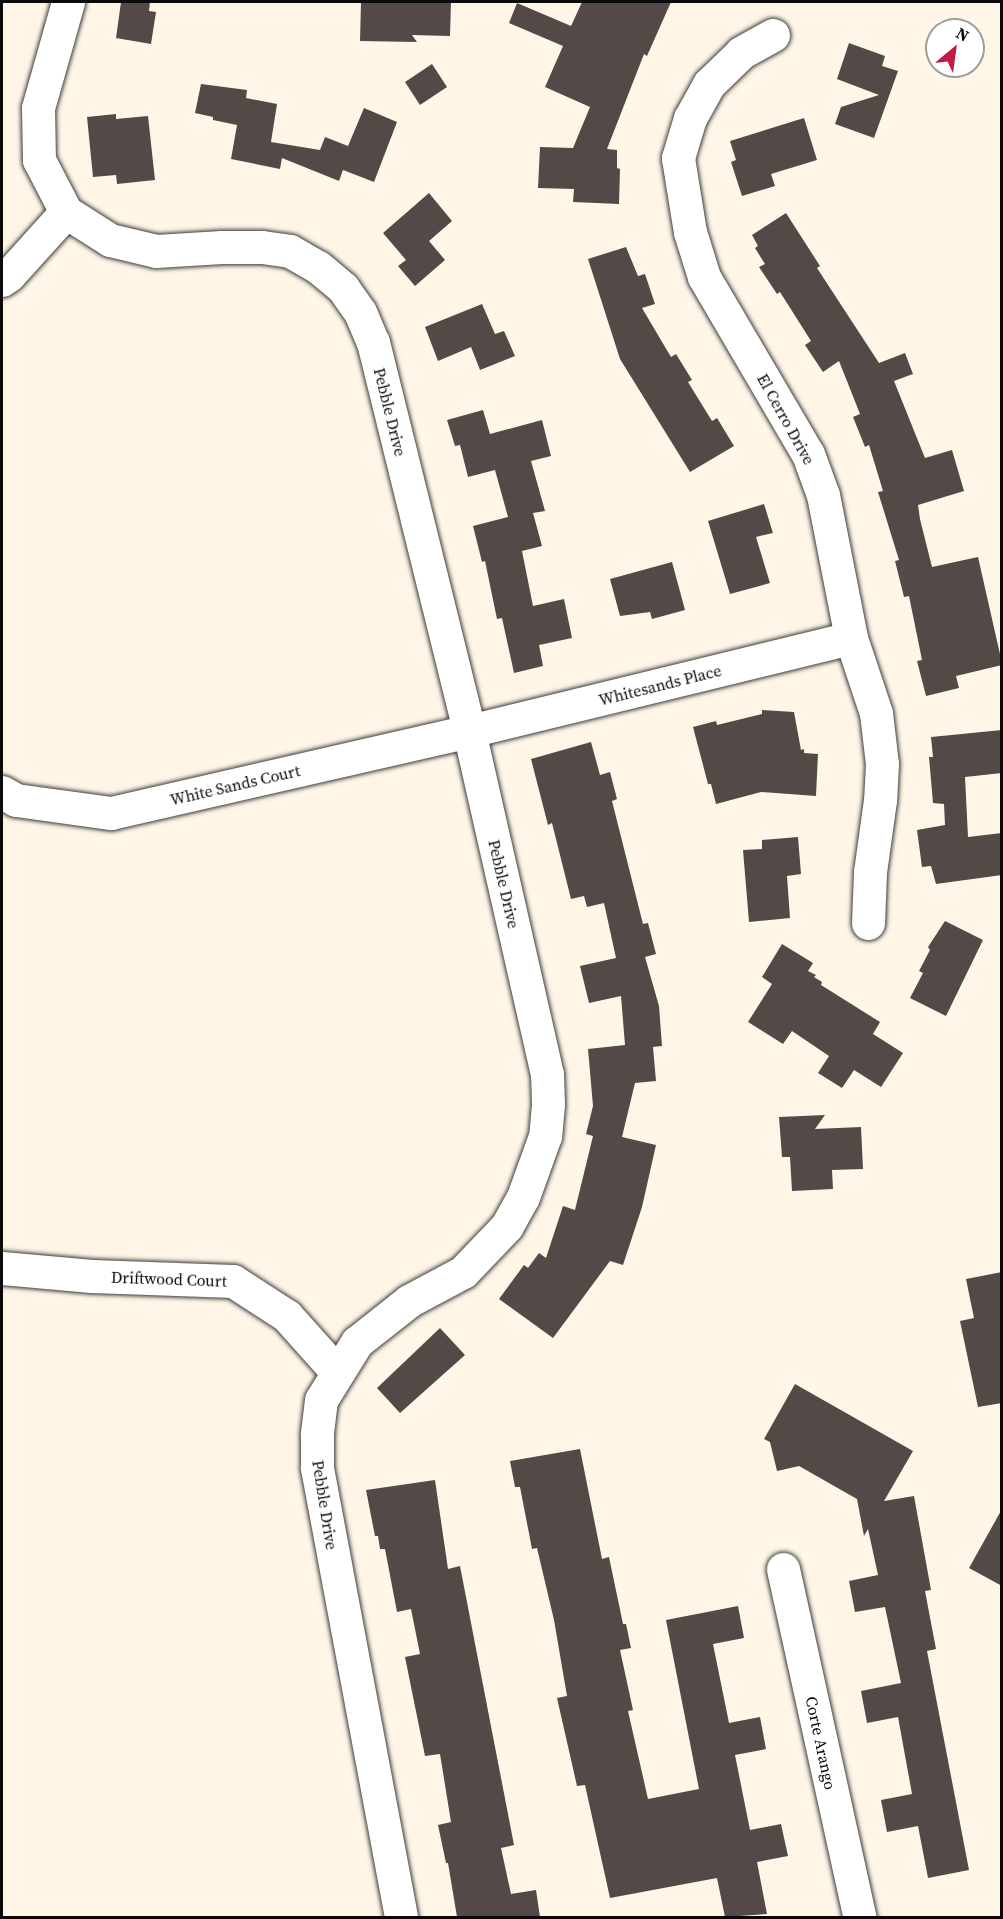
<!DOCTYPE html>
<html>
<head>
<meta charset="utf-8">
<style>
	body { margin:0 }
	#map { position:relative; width:1003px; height:1919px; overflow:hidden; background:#fff6e7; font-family:"Source Serif 4",serif }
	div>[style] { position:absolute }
	.building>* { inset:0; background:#534946 }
	.roads { filter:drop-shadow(0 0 2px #3d3d3d) drop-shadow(0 0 2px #3d3d3d) }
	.minor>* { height:33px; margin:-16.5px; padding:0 16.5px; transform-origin:16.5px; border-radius:16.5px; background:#fff }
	span { translate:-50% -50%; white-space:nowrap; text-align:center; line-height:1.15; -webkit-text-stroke:6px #fff; paint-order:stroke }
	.street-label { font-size:16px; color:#0a0a0a }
	.frame { position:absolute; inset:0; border:3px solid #0a0a0a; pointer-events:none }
	.north { position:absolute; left:925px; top:18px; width:60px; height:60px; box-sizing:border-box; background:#fff; border:2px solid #9d9d9d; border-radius:50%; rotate:29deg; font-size:16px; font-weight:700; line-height:24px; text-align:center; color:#0a0a0a }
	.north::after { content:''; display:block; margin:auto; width:21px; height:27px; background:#c11b40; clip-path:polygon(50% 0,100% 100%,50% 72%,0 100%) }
</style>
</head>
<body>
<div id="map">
	<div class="building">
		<div style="clip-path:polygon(121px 2px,150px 2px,149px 11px,156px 12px,151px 44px,116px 38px)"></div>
		<div style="clip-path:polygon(361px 2px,451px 2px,450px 36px,412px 35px,417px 42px,360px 41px)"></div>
		<div style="clip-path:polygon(582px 2px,671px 2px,647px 56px,644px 54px,607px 149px,617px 150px,617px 168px,620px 169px,619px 204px,573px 202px,574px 189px,538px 188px,540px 147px,573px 148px,590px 107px,545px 87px,563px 46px,509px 23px,517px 3px,571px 26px)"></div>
		<div style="clip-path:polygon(849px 43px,885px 56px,882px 66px,898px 71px,874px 138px,835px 124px,841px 107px,879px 95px,837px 79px)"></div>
		<div style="clip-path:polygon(432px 64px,447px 87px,420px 105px,405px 82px)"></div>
		<div style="clip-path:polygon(201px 84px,247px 90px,246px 98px,277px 104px,271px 142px,320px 150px,325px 137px,348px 146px,364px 108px,397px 122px,374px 182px,343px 170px,339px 181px,282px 158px,280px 169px,231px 159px,237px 125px,213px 120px,213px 117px,195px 113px)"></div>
		<div style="clip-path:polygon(116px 114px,116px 119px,148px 116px,155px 180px,117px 184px,116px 175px,93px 177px,87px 117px)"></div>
		<div style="clip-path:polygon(804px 118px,817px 160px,771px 174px,775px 186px,742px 196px,731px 162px,736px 160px,730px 141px)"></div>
		<div style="clip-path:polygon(429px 193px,452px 221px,429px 241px,445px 260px,415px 286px,398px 266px,406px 260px,383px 233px)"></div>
		<div style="clip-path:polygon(786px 213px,820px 266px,817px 268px,879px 363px,905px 353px,913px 374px,894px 381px,925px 458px,952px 450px,964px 491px,918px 505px,920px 519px,932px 567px,978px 557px,1002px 663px,1002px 665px,956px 676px,959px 688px,926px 696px,917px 661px,922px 660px,909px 596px,904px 597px,895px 561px,899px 560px,878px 492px,883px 491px,869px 445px,865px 447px,853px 417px,860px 414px,839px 361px,823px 372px,805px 345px,811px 341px,780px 292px,777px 294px,759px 267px,765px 264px,755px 248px,758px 246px,752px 235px)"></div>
		<div style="clip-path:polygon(626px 247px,638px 276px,645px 274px,655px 304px,642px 308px,671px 357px,676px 354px,692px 380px,688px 382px,712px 421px,717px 418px,734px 446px,690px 472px,620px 359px,588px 259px)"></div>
		<div style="clip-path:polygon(482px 304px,495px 334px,504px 331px,515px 356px,480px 370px,471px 347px,438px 361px,425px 327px)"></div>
		<div style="clip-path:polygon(483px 410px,490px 434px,542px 420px,551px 456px,531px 461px,545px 511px,533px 513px,542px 546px,522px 551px,533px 606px,564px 599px,572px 638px,539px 645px,543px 666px,514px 673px,502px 618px,497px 619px,485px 561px,482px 562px,473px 526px,508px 517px,495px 470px,468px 477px,460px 445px,455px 446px,447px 420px)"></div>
		<div style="clip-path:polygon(764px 504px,773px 533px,756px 537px,770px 583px,730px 594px,708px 521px)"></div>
		<div style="clip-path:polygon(672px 562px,685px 610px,652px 619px,650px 612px,620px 616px,610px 579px)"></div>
		<div style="clip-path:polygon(762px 710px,794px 712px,801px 750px,804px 749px,804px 753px,818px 754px,816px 796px,761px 792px,716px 804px,711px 784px,708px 784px,693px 727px,716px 721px,717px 725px,762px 714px)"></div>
		<div style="clip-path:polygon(1002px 730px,1002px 773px,965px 777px,968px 837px,1002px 833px,1002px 875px,936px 884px,931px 866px,922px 867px,917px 830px,945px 825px,944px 804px,933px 803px,929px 757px,933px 757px,931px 737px)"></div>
		<div style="clip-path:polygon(591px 742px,600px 775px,610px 772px,617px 799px,612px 801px,643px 924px,648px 923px,656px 954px,645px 957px,659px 1006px,662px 1046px,653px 1047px,656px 1081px,635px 1083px,622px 1137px,656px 1145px,642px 1207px,623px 1265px,610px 1261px,553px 1338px,499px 1299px,524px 1265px,528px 1268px,539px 1253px,546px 1258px,563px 1206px,575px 1210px,593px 1136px,586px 1134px,593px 1106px,588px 1049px,625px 1045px,621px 996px,589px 1003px,580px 966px,616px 958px,604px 903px,587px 907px,584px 896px,571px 899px,552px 823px,548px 825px,531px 759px)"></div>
		<div style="clip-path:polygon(798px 837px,801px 874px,787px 876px,790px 918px,749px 922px,743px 850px,762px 849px,762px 840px)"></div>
		<div style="clip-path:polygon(945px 921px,983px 940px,946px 1016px,910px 998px,923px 973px,919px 971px,930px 950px,928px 947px)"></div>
		<div style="clip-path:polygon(782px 944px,813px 963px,808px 971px,816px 975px,814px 977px,822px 982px,821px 985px,880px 1022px,873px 1034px,903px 1053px,881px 1087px,854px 1070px,842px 1088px,818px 1073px,829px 1056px,792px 1031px,783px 1044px,748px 1022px,772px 984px,762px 977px)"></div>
		<div style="clip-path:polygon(825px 1115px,815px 1129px,861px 1127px,863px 1169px,832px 1170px,833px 1189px,792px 1191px,790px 1157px,782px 1157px,779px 1117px)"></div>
		<div style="clip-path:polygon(1002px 1272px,1002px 1403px,978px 1407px,960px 1321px,974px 1318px,966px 1279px)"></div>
		<div style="clip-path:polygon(440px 1328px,465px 1355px,400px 1413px,377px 1388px)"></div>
		<div style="clip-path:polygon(795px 1384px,913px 1451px,884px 1501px,914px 1496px,931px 1590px,925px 1591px,936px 1649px,927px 1651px,969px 1870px,928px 1878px,918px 1826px,887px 1832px,881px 1800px,912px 1794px,898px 1717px,867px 1723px,861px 1691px,901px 1683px,885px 1607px,855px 1612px,849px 1581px,878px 1575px,868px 1529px,864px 1536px,857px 1499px,799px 1466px,777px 1471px,770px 1442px,764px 1439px)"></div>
		<div style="clip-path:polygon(580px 1449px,602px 1559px,609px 1557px,623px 1624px,626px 1624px,631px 1648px,620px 1650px,633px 1710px,628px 1711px,648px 1799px,699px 1789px,666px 1620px,738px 1606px,744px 1638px,713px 1644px,729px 1723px,760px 1717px,766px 1749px,735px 1755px,750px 1830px,781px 1824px,788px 1856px,757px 1862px,767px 1914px,725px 1917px,717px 1878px,610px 1898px,585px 1785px,577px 1786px,557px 1698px,567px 1696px,554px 1620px,537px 1548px,532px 1549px,520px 1487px,515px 1487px,510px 1461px)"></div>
		<div style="clip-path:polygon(435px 1480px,448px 1569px,460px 1566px,514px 1845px,501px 1848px,511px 1894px,536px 1890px,540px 1917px,457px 1917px,448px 1863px,446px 1863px,438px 1825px,451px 1822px,440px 1754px,425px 1756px,405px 1657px,420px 1654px,411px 1609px,397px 1612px,385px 1549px,380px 1549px,378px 1536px,375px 1536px,366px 1490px)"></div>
		<div style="clip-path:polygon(1002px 1509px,1002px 1586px,969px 1568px)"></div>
	</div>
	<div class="roads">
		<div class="minor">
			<div style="left:68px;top:2px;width:110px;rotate:105.8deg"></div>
			<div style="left:38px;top:108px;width:52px;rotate:88.9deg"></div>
			<div style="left:39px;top:160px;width:59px;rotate:62.6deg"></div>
			<div style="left:66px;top:212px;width:52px;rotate:32.5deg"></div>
			<div style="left:110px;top:240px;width:47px;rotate:13.4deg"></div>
			<div style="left:156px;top:251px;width:66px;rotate:-3.5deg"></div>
			<div style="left:222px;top:247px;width:40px"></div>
			<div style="left:262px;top:247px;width:28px;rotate:8deg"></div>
			<div style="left:290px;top:251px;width:32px;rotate:30deg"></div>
			<div style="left:318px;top:267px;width:33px;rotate:40deg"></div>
			<div style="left:343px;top:288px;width:29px;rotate:55deg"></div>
			<div style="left:360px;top:312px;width:33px;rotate:67deg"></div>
			<div style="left:373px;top:342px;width:401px;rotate:76.1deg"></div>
			<div style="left:469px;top:731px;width:352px;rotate:77.2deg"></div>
			<div style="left:547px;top:1074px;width:30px;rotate:88deg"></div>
			<div style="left:548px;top:1104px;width:32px;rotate:95deg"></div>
			<div style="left:545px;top:1136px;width:65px;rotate:109.8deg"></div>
			<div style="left:523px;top:1197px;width:33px;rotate:119deg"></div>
			<div style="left:507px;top:1226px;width:64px;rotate:133.7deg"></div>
			<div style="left:463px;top:1272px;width:61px;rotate:151.8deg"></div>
			<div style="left:409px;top:1301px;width:66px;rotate:141.7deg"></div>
			<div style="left:357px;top:1342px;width:68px;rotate:121.8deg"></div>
			<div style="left:321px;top:1400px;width:35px;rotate:97deg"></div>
			<div style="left:317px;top:1435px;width:33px;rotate:90deg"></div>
			<div style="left:317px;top:1468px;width:458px;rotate:79.4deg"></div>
			<div style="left:773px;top:35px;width:37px;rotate:151deg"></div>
			<div style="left:741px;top:53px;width:45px;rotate:135.9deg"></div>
			<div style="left:709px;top:84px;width:39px;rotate:119deg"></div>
			<div style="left:690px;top:118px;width:42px;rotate:106.7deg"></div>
			<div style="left:678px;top:158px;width:75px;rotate:80.8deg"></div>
			<div style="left:690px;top:232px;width:47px;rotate:72.7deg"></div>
			<div style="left:704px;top:277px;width:205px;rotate:59.6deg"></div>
			<div style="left:808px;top:454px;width:44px;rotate:69.9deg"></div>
			<div style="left:823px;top:495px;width:146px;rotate:78.9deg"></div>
			<div style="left:851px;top:638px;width:79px;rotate:71.6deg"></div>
			<div style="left:876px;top:713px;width:51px;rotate:83.3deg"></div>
			<div style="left:882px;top:764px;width:36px;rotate:93deg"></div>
			<div style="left:880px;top:800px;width:73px;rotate:97.9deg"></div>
			<div style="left:870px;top:872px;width:51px;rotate:92.2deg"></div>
			<div style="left:2px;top:280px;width:9px;rotate:-36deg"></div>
			<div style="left:9px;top:275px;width:85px;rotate:-47.9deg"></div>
			<div style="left:2px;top:792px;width:16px;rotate:30deg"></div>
			<div style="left:16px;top:800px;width:96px;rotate:7.8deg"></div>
			<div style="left:111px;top:813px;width:367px;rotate:-12.9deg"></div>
			<div style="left:469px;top:731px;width:393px;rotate:-13.7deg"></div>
			<div style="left:2px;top:1268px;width:90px;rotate:5.1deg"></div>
			<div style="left:92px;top:1276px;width:141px;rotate:2deg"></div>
			<div style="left:233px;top:1281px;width:64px;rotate:32.9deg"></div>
			<div style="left:287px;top:1316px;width:75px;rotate:48.2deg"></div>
			<div style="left:783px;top:1569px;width:357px;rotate:77.6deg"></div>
		</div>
	</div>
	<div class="street-label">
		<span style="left:390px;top:412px;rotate:76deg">Pebble Drive</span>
		<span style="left:786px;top:419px;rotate:61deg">El Cerro Drive</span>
		<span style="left:660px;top:685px;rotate:-14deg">Whitesands Place</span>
		<span style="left:235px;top:785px;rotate:-13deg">White Sands Court</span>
		<span style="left:504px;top:884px;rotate:77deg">Pebble Drive</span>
		<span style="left:169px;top:1279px;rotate:2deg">Driftwood Court</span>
		<span style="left:325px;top:1505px;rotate:81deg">Pebble Drive</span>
		<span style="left:821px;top:1743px;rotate:78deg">Corte Arango</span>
	</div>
	<div class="frame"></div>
	<div class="north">N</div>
</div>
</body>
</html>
